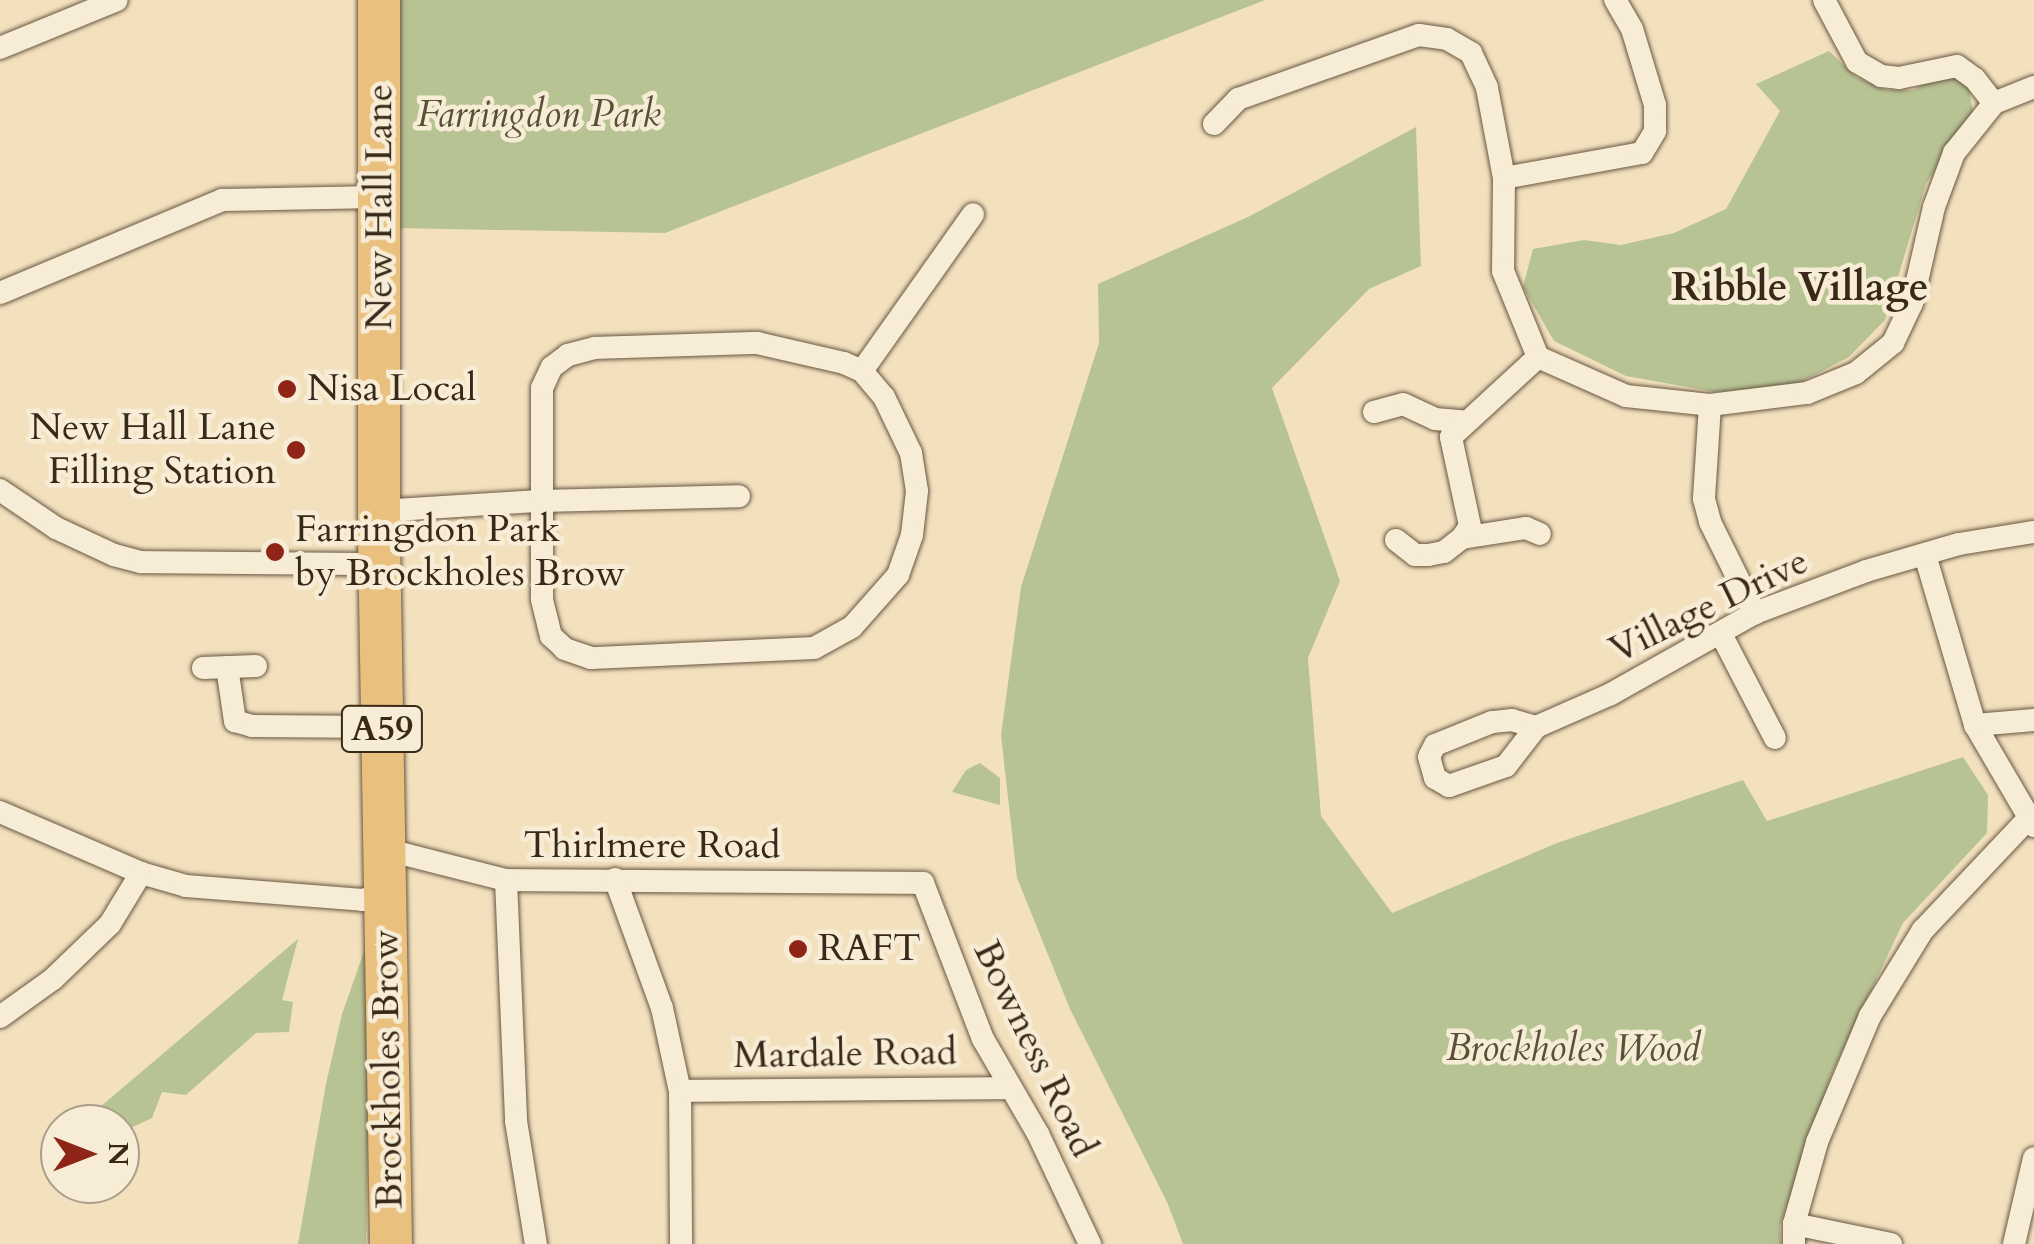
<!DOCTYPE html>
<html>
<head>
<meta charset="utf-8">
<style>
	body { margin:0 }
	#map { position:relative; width:2034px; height:1244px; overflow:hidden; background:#f3e1be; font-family:Cardo,serif }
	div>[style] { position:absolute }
	.green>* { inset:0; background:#b8c394 }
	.roads { filter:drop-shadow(0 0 2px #685742) drop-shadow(0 0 2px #685742) }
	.street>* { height:22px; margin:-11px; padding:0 11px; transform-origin:11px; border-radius:11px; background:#f7ecd5 }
	.highway>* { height:42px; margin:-21px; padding:0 21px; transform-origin:21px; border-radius:21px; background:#eac07f }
	.dots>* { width:28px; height:28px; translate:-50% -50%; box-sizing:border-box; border:5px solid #f7ecd5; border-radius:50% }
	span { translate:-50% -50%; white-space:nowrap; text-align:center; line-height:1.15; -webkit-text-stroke:9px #f7ecd5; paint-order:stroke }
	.shield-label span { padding:2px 8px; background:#f7ecd5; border:2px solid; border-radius:8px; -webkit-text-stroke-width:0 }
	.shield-label { font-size:35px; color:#392919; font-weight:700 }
	.park-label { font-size:38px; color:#595038; font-style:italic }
	.street-label { font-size:38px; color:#392919 }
	.poi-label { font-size:38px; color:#392919 }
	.left { translate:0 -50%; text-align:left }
	.right { translate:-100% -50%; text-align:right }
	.neighbourhood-label { font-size:40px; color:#392919; font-weight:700 }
	.north { position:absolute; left:40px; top:1104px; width:100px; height:100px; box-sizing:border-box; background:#f7ecd5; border:2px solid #ab9e8a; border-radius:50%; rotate:90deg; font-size:28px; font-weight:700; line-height:40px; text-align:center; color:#392919 }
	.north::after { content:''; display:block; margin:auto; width:35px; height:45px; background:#8f2418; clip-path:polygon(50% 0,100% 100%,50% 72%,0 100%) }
</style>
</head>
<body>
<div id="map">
	<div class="green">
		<div style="clip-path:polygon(395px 0,1265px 0,665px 233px,395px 228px)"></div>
		<div style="clip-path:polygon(1829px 51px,1856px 77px,1886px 90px,1914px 90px,1934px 77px,1952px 72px,1968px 83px,1973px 112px,1926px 184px,1885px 320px,1849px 357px,1795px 385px,1715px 392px,1626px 376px,1554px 341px,1523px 287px,1533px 249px,1584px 240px,1621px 245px,1674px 233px,1726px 209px,1780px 111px,1756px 84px)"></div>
		<div style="clip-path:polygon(1416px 127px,1421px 266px,1369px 289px,1272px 388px,1340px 581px,1308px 658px,1321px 816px,1392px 913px,1557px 843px,1743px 780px,1767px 821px,1963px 757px,1988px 795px,1987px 833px,1903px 923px,1832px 1073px,1780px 1226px,1781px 1244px,1183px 1244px,1167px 1202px,1070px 1009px,1017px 878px,1001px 735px,1021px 587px,1099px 343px,1098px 284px,1250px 216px)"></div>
		<div style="clip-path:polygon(980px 763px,1000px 778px,1000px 805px,952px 792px,966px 770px)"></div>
		<div style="clip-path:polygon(298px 939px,282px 1000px,293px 1002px,289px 1032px,256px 1033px,186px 1095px,162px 1092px,152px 1118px,120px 1133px,120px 1124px,80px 1124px)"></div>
		<div style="clip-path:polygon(367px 943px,371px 965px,366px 1244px,298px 1244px,326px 1084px,342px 1014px)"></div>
	</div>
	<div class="roads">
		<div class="street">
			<div style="left:1824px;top:0;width:70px;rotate:62deg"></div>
			<div style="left:1857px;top:62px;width:28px;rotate:30deg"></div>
			<div style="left:1881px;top:76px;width:18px;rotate:6deg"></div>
			<div style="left:1899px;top:78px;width:59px;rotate:-11.7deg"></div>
			<div style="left:1957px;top:66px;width:22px;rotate:36deg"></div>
			<div style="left:1975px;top:79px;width:31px;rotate:52deg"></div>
			<div style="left:0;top:48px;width:126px;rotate:-22.3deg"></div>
			<div style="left:1214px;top:124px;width:35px;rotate:-46deg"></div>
			<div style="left:1238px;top:99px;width:192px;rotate:-19.5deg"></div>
			<div style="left:1419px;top:35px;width:28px;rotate:8deg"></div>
			<div style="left:1447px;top:39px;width:28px;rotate:30deg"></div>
			<div style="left:1471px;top:53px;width:38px;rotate:65deg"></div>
			<div style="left:1487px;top:88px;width:92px;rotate:79.3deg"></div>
			<div style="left:1504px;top:178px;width:93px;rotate:90.6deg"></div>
			<div style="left:1503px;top:271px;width:93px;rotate:67.9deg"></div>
			<div style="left:1538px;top:357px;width:96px;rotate:23.9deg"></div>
			<div style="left:1626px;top:396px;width:84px;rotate:6.1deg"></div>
			<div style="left:1710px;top:405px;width:98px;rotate:-7.1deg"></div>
			<div style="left:1807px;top:393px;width:53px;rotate:-22.2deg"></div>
			<div style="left:1856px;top:373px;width:48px;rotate:-39deg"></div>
			<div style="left:1893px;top:343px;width:44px;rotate:-64.6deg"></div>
			<div style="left:1912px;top:303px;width:98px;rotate:-77.1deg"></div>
			<div style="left:1934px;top:207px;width:58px;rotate:-69.7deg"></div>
			<div style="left:1954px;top:153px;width:64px;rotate:-51.3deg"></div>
			<div style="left:1994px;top:103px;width:43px;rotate:-21.8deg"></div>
			<div style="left:1504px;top:178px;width:140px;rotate:-10.3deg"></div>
			<div style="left:1642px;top:153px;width:26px;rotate:-59deg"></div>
			<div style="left:1655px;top:131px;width:26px;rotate:-90deg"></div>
			<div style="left:1655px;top:105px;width:79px;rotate:-106.8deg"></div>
			<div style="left:1632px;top:29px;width:34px;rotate:-120deg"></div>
			<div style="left:0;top:293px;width:241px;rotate:-22.7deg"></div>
			<div style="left:222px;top:200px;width:157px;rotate:-1.1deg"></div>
			<div style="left:757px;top:343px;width:89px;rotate:12.9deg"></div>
			<div style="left:844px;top:363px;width:20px;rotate:24deg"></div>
			<div style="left:862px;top:371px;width:34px;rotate:50deg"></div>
			<div style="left:884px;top:397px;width:62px;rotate:64.3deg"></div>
			<div style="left:911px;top:453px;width:38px;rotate:81deg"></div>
			<div style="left:917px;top:491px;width:44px;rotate:96.5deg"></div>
			<div style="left:912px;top:535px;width:42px;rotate:109.3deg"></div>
			<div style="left:898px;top:575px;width:69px;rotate:131.5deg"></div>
			<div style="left:852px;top:627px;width:43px;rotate:151.1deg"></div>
			<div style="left:814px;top:648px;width:223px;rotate:177.4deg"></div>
			<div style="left:591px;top:658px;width:28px;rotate:-161deg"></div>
			<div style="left:565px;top:649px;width:19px;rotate:-137deg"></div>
			<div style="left:551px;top:636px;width:38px;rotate:-104deg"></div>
			<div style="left:542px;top:599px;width:211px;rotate:-90deg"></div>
			<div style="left:542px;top:388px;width:23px;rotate:-65deg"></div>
			<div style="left:552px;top:367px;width:20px;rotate:-37deg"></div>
			<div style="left:568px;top:355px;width:28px;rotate:-15deg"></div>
			<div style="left:595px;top:348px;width:162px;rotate:-1.8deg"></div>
			<div style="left:862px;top:371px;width:192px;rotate:-54.7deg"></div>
			<div style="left:1710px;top:405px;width:94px;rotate:93.7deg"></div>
			<div style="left:1704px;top:499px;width:24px;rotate:75deg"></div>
			<div style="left:1710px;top:522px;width:102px;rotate:63.7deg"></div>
			<div style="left:1374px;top:412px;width:30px;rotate:-15deg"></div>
			<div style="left:1403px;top:404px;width:35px;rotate:25deg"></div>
			<div style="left:1435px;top:419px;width:32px;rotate:5deg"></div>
			<div style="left:0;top:490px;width:68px;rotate:34.2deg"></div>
			<div style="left:56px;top:528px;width:64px;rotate:25deg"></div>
			<div style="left:114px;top:555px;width:28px;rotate:15deg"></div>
			<div style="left:141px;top:562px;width:239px;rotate:0.5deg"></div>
			<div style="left:379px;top:511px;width:161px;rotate:-3.6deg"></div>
			<div style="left:540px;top:501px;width:199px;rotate:-1.4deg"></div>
			<div style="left:1462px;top:538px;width:65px;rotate:-8.9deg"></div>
			<div style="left:1526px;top:528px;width:15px;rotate:23deg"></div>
			<div style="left:1396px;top:540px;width:24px;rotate:38deg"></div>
			<div style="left:1415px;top:555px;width:13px"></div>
			<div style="left:1428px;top:555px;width:16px;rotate:-11deg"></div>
			<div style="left:1444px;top:552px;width:23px;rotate:-38deg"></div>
			<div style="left:1462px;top:538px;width:14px;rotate:-56deg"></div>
			<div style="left:1470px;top:526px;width:91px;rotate:-102.1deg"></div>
			<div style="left:1451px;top:437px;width:118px;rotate:-42.6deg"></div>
			<div style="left:1925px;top:555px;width:177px;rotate:73.6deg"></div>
			<div style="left:1975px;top:725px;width:117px;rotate:59.7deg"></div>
			<div style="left:1721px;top:634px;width:117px;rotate:62.6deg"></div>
			<div style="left:227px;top:667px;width:55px;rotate:81.6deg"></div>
			<div style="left:235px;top:721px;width:18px;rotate:16deg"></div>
			<div style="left:252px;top:726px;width:130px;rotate:0.4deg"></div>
			<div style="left:203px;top:668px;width:53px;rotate:-2.2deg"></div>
			<div style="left:1975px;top:725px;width:59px;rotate:-4.8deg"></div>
			<div style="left:1536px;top:727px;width:25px;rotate:-164deg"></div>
			<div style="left:1512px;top:720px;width:20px;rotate:174deg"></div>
			<div style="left:1492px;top:722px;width:61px;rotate:158deg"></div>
			<div style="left:1435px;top:745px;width:13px;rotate:117deg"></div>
			<div style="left:1429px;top:757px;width:22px;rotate:74deg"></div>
			<div style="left:1435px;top:778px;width:16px;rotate:30deg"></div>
			<div style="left:1449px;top:786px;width:60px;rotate:-19.3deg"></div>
			<div style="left:1506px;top:766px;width:49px;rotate:-52.4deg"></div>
			<div style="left:1536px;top:727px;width:82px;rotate:-23.7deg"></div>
			<div style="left:1611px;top:694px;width:165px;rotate:-29.4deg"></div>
			<div style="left:1755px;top:613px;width:119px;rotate:-20.7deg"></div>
			<div style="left:1866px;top:571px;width:97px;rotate:-16.2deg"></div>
			<div style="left:1959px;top:544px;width:76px;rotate:-9.1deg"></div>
			<div style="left:0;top:812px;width:154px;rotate:23.4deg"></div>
			<div style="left:141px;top:873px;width:47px;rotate:16.1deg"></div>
			<div style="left:186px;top:886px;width:177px;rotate:4.5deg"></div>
			<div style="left:362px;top:900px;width:23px;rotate:-13deg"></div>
			<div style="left:384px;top:849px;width:126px;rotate:14.3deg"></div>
			<div style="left:506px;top:880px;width:417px;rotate:0.4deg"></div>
			<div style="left:923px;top:883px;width:167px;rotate:69deg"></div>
			<div style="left:983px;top:1039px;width:110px;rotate:59.9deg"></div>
			<div style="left:1038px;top:1134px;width:122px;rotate:64.7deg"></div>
			<div style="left:615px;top:879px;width:137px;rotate:70deg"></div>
			<div style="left:662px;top:1008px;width:85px;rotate:77.8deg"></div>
			<div style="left:680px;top:1091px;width:153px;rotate:89.6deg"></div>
			<div style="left:506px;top:880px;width:241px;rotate:87.6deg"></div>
			<div style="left:516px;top:1121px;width:125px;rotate:80.8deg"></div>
			<div style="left:0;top:1017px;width:65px;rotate:-35.6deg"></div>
			<div style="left:53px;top:979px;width:79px;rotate:-44deg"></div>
			<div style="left:110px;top:924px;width:60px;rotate:-58.7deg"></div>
			<div style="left:680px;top:1091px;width:331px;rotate:-0.5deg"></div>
			<div style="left:1794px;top:1224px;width:99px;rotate:11.7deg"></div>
			<div style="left:1794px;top:1244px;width:20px;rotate:-90deg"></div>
			<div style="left:1794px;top:1224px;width:85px;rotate:-74.3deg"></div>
			<div style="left:1817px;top:1142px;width:137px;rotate:-67.2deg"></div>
			<div style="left:1870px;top:1016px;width:101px;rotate:-58.4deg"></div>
			<div style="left:1923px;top:930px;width:151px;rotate:-46.6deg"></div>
			<div style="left:2014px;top:1244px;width:88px;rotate:-76.9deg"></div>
		</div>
		<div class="highway">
			<div style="left:379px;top:0;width:535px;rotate:90deg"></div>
			<div style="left:379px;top:535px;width:709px;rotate:89.03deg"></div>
		</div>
	</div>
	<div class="dots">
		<div style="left:287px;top:389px;background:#8f2418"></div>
		<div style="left:296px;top:450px;background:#8f2418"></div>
		<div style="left:275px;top:552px;background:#8f2418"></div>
		<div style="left:798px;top:949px;background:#8f2418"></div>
	</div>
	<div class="shield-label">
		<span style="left:382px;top:729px">A59</span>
	</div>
	<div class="park-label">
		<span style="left:539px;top:115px">Farringdon Park</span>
		<span style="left:1573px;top:1049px">Brockholes Wood</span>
	</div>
	<div class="street-label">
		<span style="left:380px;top:207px;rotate:-90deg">New Hall Lane</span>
		<span style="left:1709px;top:606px;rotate:-26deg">Village Drive</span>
		<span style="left:652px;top:846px">Thirlmere Road</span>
		<span style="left:1035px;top:1049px;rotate:64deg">Bowness Road</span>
		<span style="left:845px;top:1054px;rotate:-1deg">Mardale Road</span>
		<span style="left:388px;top:1069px;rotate:-91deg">Brockholes Brow</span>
	</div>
	<div class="poi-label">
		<span class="left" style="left:307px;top:389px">Nisa Local</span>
		<span class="right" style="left:276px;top:450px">New Hall Lane<br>Filling Station</span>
		<span class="left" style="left:295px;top:552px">Farringdon Park<br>by Brockholes Brow</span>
		<span class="left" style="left:818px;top:949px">RAFT</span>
	</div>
	<div class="neighbourhood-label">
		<span style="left:1800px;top:288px">Ribble Village</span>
	</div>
	<div class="north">N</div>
</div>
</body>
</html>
